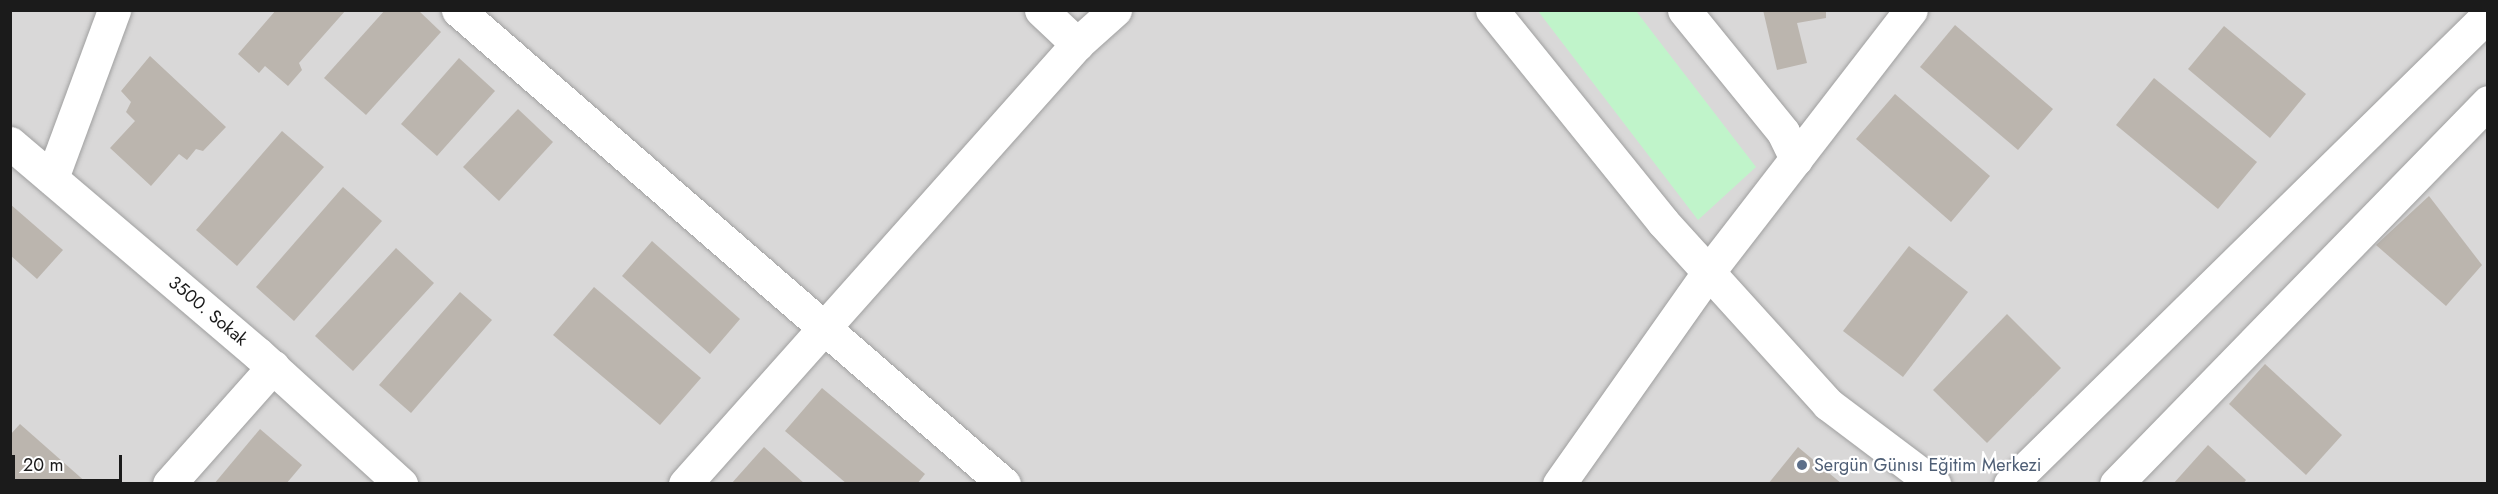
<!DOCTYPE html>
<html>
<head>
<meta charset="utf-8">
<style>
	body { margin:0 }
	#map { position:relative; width:2498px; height:494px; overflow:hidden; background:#ece9e1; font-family:Jost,sans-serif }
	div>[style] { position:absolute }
	.residential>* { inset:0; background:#d9d8d8 }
	.park>* { inset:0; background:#c0f4ca }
	.building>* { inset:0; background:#bbb5ae }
	.roads { filter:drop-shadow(0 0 2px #9f9f9f) drop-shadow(0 0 2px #9f9f9f) }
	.minor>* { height:33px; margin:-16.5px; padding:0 16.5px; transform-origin:16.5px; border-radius:16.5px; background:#fff }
	.dots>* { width:16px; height:16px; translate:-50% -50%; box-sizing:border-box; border:3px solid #fff; border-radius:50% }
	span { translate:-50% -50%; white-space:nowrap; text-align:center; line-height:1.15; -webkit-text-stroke:4.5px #fff; paint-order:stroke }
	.street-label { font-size:18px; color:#1b1b1b }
	.service-label { font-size:18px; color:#4e5e75 }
	.left { translate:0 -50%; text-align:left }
	.frame { position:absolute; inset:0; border:12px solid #1b1b1b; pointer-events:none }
	.scale { position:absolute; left:12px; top:455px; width:110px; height:27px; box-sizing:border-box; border:3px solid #1b1b1b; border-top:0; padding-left:8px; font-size:18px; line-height:21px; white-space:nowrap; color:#1b1b1b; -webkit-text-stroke:4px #fff; paint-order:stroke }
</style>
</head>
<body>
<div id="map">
	<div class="residential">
		<div style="clip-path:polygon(10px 11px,2487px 11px,2487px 483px,11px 483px)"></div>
	</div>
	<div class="park">
		<div style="clip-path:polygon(1538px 11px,1636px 11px,1756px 167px,1698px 220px)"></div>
	</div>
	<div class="building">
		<div style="clip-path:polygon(276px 10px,346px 10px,299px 63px,302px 70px,288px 86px,265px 66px,259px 73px,238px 54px)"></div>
		<div style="clip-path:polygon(385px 10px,418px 10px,441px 32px,366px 115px,324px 78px)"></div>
		<div style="clip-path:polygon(1763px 10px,1826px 10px,1826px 18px,1797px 23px,1807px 63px,1777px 70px)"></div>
		<div style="clip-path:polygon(1955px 25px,2053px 109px,2018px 150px,1920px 67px)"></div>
		<div style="clip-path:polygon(2224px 26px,2306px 94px,2270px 138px,2188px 69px)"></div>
		<div style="clip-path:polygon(150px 56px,226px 127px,203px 151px,196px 149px,187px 160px,179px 154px,151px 186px,110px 148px,135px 121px,126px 112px,131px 102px,121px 91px)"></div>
		<div style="clip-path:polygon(459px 58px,495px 91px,437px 156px,401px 124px)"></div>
		<div style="clip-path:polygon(2154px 78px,2257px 162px,2218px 209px,2116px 125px)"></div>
		<div style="clip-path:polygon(1895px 94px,1990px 176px,1951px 222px,1856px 139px)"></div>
		<div style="clip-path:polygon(518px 109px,553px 142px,499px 201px,463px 167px)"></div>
		<div style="clip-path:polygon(282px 131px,324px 167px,237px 266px,196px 230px)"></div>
		<div style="clip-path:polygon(343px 187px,382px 221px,294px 321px,256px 287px)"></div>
		<div style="clip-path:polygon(2429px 196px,2482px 265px,2446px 306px,2376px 245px)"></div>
		<div style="clip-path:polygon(10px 204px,63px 250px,37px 279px,10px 255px)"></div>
		<div style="clip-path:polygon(652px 241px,740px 319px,710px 354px,622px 276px)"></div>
		<div style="clip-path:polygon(1909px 246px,1968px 292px,1903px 377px,1843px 331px)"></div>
		<div style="clip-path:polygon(396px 248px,434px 283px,353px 371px,315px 336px)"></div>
		<div style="clip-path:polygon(594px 287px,701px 378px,660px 425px,553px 335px)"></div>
		<div style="clip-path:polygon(460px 292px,492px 320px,411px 413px,379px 385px)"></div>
		<div style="clip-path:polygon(2007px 314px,2061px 368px,1987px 443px,1933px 390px)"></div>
		<div style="clip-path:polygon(2265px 364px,2342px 435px,2306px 475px,2229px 404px)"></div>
		<div style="clip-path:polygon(822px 388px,925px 474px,917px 484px,847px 484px,785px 431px)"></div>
		<div style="clip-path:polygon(20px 424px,88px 484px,10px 484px,10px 435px)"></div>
		<div style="clip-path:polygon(260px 429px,302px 465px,286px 484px,214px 484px)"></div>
		<div style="clip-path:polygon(2208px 445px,2246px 480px,2243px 484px,2173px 484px)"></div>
		<div style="clip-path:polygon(764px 447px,805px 484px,731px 484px)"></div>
		<div style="clip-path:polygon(1798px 447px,1842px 484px,1768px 484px)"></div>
	</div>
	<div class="roads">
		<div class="minor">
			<div style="left:458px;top:10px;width:723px;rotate:40.96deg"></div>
			<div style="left:1041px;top:10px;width:50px;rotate:43.4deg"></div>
			<div style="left:1492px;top:10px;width:272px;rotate:51.1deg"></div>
			<div style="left:1663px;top:222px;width:246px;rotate:47.8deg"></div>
			<div style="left:1828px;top:404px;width:133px;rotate:37deg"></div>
			<div style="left:1684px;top:10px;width:157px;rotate:50.9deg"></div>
			<div style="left:1783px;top:132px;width:30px;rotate:64deg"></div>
			<div style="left:10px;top:143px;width:324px;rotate:40.4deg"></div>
			<div style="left:257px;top:353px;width:195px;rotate:42.3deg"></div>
			<div style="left:52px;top:178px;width:179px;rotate:-69.7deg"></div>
			<div style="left:169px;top:484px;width:157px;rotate:-48.4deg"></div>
			<div style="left:685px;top:484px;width:589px;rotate:-48.3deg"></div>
			<div style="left:1077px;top:44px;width:51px;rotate:-41.8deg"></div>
			<div style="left:1559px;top:484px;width:261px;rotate:-54.8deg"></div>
			<div style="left:1709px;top:271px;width:330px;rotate:-52.3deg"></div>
			<div style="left:2010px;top:484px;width:670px;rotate:-44.46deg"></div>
			<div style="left:2116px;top:484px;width:533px;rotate:-45.76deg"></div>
		</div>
	</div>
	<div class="dots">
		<div style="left:1802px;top:465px;background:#5c6f8a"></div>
	</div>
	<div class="street-label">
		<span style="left:208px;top:311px;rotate:40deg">3500. Sokak</span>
	</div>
	<div class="service-label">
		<span class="left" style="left:1814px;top:465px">Sergün Günısı Eğitim Merkezi</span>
	</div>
	<div class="frame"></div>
	<div class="scale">20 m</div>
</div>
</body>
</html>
